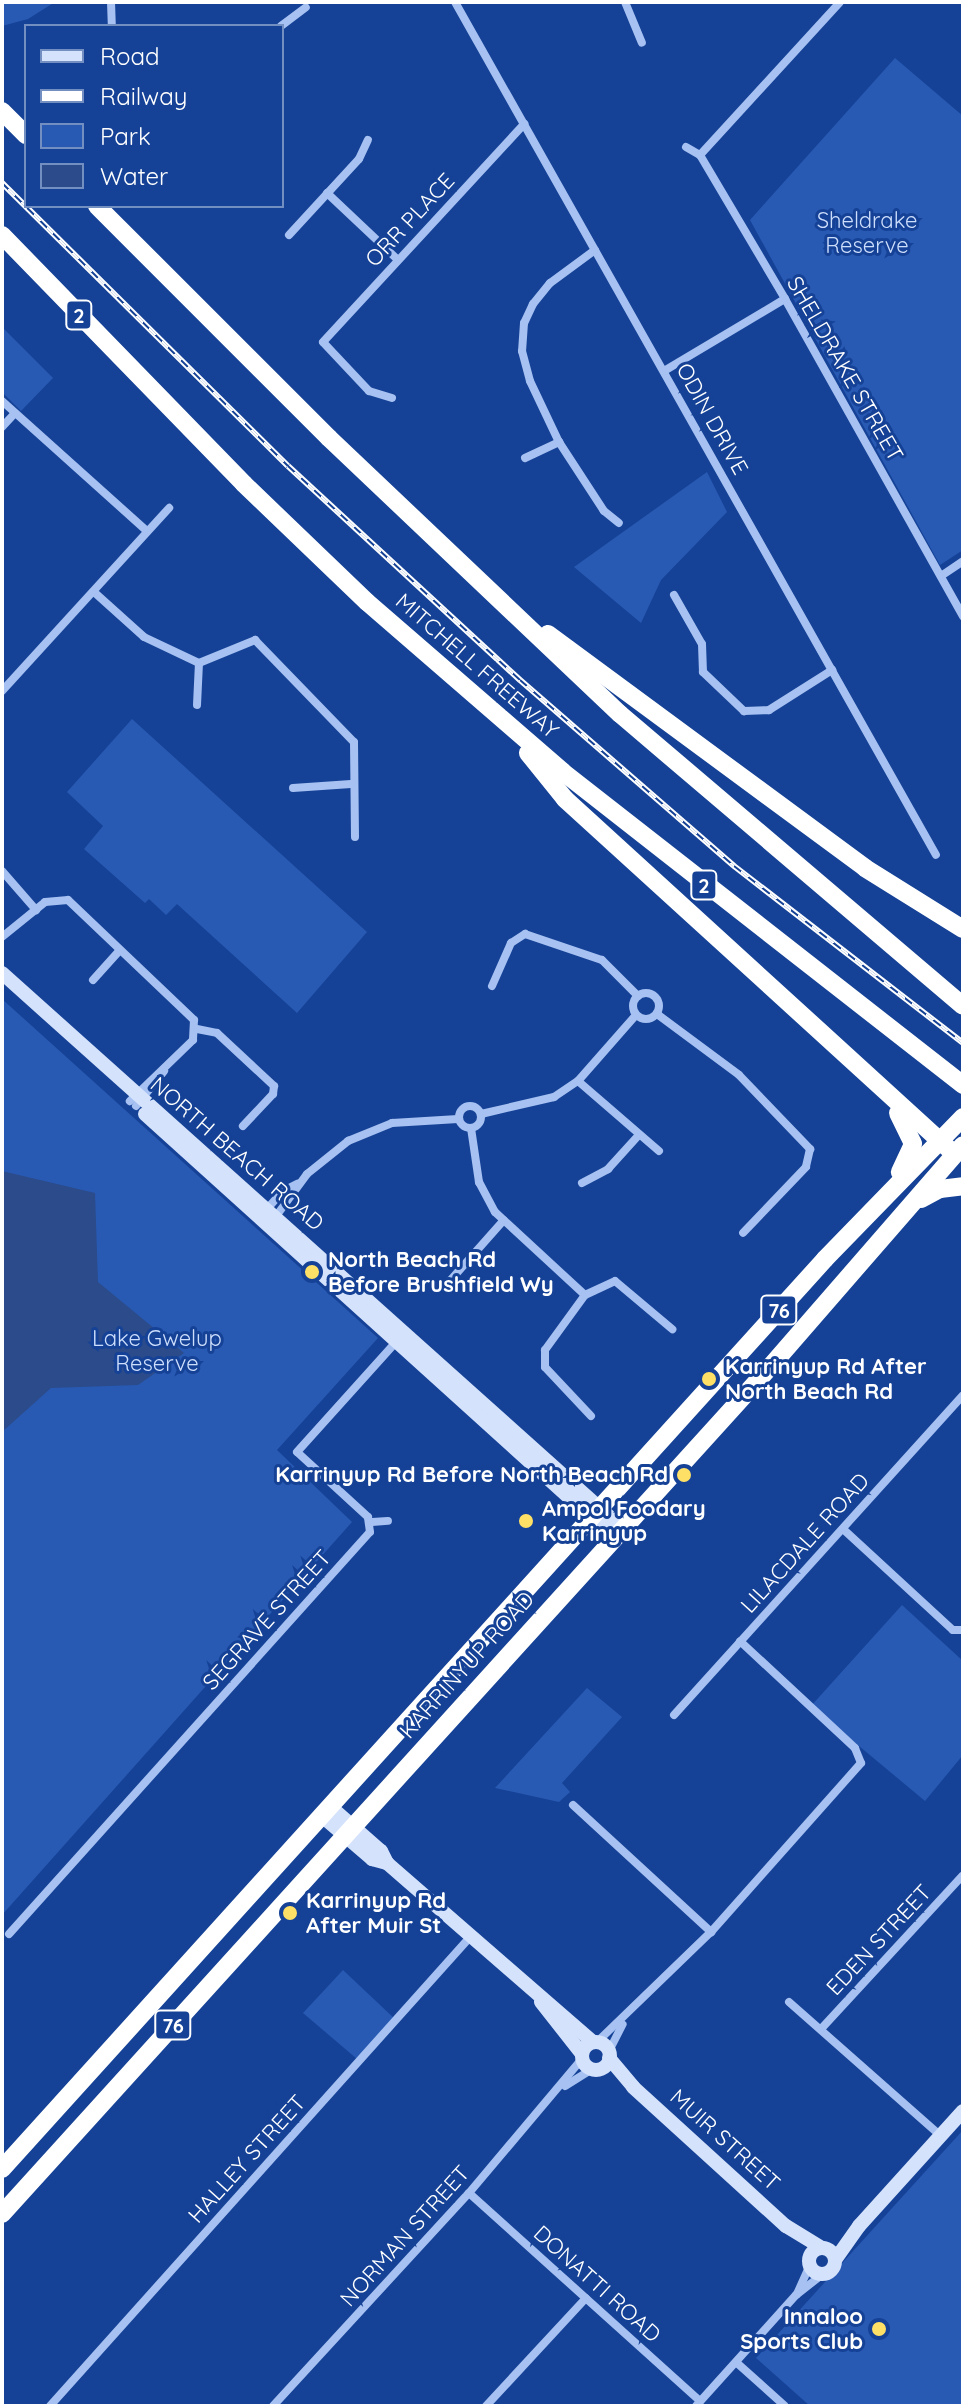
<!DOCTYPE html>
<html>
<head>
<meta charset="utf-8">
<style>
	body { margin:0 }
	#map { position:relative; width:965px; height:2408px; overflow:hidden; background:#154296; font-family:Quicksand,sans-serif }
	div>[style] { position:absolute }
	.green>* { inset:0; background:#285ab4 }
	.water>* { inset:0; background:#2b4b8a }
	.street>* { height:8px; margin:-4px; padding:0 4px; transform-origin:4px; border-radius:4px; background:#a6c1f2 }
	.street>.ring { margin:-4px; padding:0; box-sizing:content-box; background:none; border:8px solid #a6c1f2; border-radius:50% }
	.secondary>* { height:14px; margin:-7px; padding:0 7px; transform-origin:7px; border-radius:7px; background:#d4e2fc }
	.secondary>.ring { margin:-7px; padding:0; box-sizing:content-box; background:none; border:14px solid #d4e2fc; border-radius:50% }
	.highway>* { height:18px; margin:-9px; padding:0 9px; transform-origin:9px; border-radius:9px; background:#fff }
	.rail>* { height:6px; margin-top:-3px; transform-origin:0; background:repeating-linear-gradient(90deg,#154296 0 9px,#fff 0 18px); box-sizing:border-box; border-block:2px solid #fff }
	.dots>* { width:22px; height:22px; translate:-50% -50%; box-sizing:border-box; border:4px solid #154296; border-radius:50% }
	span { translate:-50% -50%; white-space:nowrap; text-align:center; line-height:1.15; -webkit-text-stroke:6px #154296; paint-order:stroke }
	.shield-label span { padding:2px 6px; background:#154296; border:2px solid; border-radius:6px; -webkit-text-stroke-width:0 }
	.shield-label { font-size:20px; color:#fff; font-weight:700 }
	.street-label { font-size:22px; color:#fff }
	.park-label { font-size:22px; color:#cddefc }
	.poi-label { font-size:22px; color:#fff; font-weight:700 }
	.left { translate:0 -50%; text-align:left }
	.right { translate:-100% -50%; text-align:right }
	.frame { position:absolute; inset:0; border:4px solid #fff; pointer-events:none }
	.legend { position:absolute; left:24px; top:24px; width:260px; height:184px; box-sizing:border-box; background:#154296; border:2px solid #738ec0; margin:0; padding:10px 14px; list-style:none; font-size:24px; color:#fff }
	.legend li { display:flex; align-items:center; gap:16px; height:40px }
	.legend b { width:40px; border:2px solid #738ec0 }
</style>
</head>
<body>
<div id="map">
	<div class="green">
		<div style="clip-path:polygon(2px 2px,55px 2px,28px 19px,2px 26px)"></div>
		<div style="clip-path:polygon(895px 58px,963px 116px,963px 550px,940px 565px,750px 220px)"></div>
		<div style="clip-path:polygon(2px 327px,53px 378px,21px 411px,2px 392px)"></div>
		<div style="clip-path:polygon(707px 472px,727px 512px,661px 580px,641px 623px,574px 567px)"></div>
		<div style="clip-path:polygon(132px 719px,367px 932px,297px 1013px,177px 904px,166px 915px,149px 899px,145px 903px,84px 849px,103px 826px,67px 792px)"></div>
		<div style="clip-path:polygon(2px 999px,378px 1338px,277px 1450px,352px 1522px,2px 1915px)"></div>
		<div style="clip-path:polygon(902px 1605px,963px 1661px,963px 1755px,925px 1801px,811px 1706px)"></div>
		<div style="clip-path:polygon(587px 1688px,622px 1717px,562px 1783px,570px 1792px,559px 1802px,495px 1788px)"></div>
		<div style="clip-path:polygon(343px 1970px,396px 2020px,357px 2059px,303px 2013px)"></div>
		<div style="clip-path:polygon(963px 2130px,963px 2406px,810px 2406px,756px 2358px)"></div>
	</div>
	<div class="water">
		<div style="clip-path:polygon(2px 1171px,95px 1193px,98px 1282px,184px 1353px,138px 1385px,51px 1388px,2px 1432px)"></div>
	</div>
	<div class="street">
		<div style="left:111px;top:2px;width:24px;rotate:88deg"></div>
		<div style="left:455px;top:2px;width:979px;rotate:60.58deg"></div>
		<div style="left:625px;top:2px;width:44px;rotate:67.5deg"></div>
		<div style="left:281px;top:26px;width:31px;rotate:-37deg"></div>
		<div style="left:686px;top:147px;width:16px;rotate:30deg"></div>
		<div style="left:700px;top:155px;width:167px;rotate:59.4deg"></div>
		<div style="left:785px;top:299px;width:364px;rotate:60.7deg"></div>
		<div style="left:700px;top:155px;width:207px;rotate:-47.5deg"></div>
		<div style="left:327px;top:193px;width:96px;rotate:43.3deg"></div>
		<div style="left:289px;top:235px;width:103px;rotate:-47.4deg"></div>
		<div style="left:359px;top:159px;width:21px;rotate:-65deg"></div>
		<div style="left:595px;top:250px;width:56px;rotate:143.7deg"></div>
		<div style="left:550px;top:283px;width:27px;rotate:129deg"></div>
		<div style="left:533px;top:304px;width:21px;rotate:115deg"></div>
		<div style="left:524px;top:323px;width:28px;rotate:94deg"></div>
		<div style="left:522px;top:351px;width:31px;rotate:75deg"></div>
		<div style="left:530px;top:381px;width:68px;rotate:64.6deg"></div>
		<div style="left:559px;top:442px;width:82px;rotate:56.9deg"></div>
		<div style="left:604px;top:511px;width:19px;rotate:39deg"></div>
		<div style="left:664px;top:371px;width:141px;rotate:-30.8deg"></div>
		<div style="left:392px;top:398px;width:24px;rotate:-163deg"></div>
		<div style="left:369px;top:391px;width:67px;rotate:-133.2deg"></div>
		<div style="left:323px;top:342px;width:297px;rotate:-47.3deg"></div>
		<div style="left:2px;top:401px;width:195px;rotate:41.9deg"></div>
		<div style="left:2px;top:427px;width:19px;rotate:-47deg"></div>
		<div style="left:525px;top:458px;width:38px;rotate:-25deg"></div>
		<div style="left:941px;top:576px;width:27px;rotate:-34deg"></div>
		<div style="left:94px;top:592px;width:67px;rotate:42deg"></div>
		<div style="left:144px;top:637px;width:61px;rotate:25.3deg"></div>
		<div style="left:199px;top:663px;width:61px;rotate:-22.3deg"></div>
		<div style="left:255px;top:640px;width:142px;rotate:45.9deg"></div>
		<div style="left:354px;top:742px;width:95px;rotate:89.4deg"></div>
		<div style="left:674px;top:595px;width:56px;rotate:60.3deg"></div>
		<div style="left:702px;top:644px;width:28px;rotate:88deg"></div>
		<div style="left:703px;top:672px;width:57px;rotate:43.6deg"></div>
		<div style="left:744px;top:711px;width:25px;rotate:-2deg"></div>
		<div style="left:769px;top:710px;width:75px;rotate:-32.4deg"></div>
		<div style="left:2px;top:691px;width:248px;rotate:-47.6deg"></div>
		<div style="left:197px;top:705px;width:42px;rotate:-87.3deg"></div>
		<div style="left:293px;top:788px;width:58px;rotate:-3.9deg"></div>
		<div style="left:2px;top:871px;width:52px;rotate:48.9deg"></div>
		<div style="left:2px;top:937px;width:55px;rotate:-39.1deg"></div>
		<div style="left:45px;top:902px;width:23px;rotate:-5deg"></div>
		<div style="left:68px;top:900px;width:174px;rotate:43.6deg"></div>
		<div style="left:194px;top:1020px;width:20px;rotate:93deg"></div>
		<div style="left:193px;top:1040px;width:88px;rotate:135.9deg"></div>
		<div style="left:93px;top:980px;width:39px;rotate:-48deg"></div>
		<div style="left:492px;top:986px;width:47px;rotate:-66.2deg"></div>
		<div style="left:511px;top:943px;width:17px;rotate:-33deg"></div>
		<div style="left:525px;top:934px;width:81px;rotate:18.7deg"></div>
		<div style="left:602px;top:960px;width:51px;rotate:45deg"></div>
		<div class="ring" style="left:633px;top:993px;width:18px;height:18px"></div>
		<div style="left:657px;top:1014px;width:102px;rotate:36.6deg"></div>
		<div style="left:739px;top:1075px;width:103px;rotate:46.2deg"></div>
		<div style="left:810px;top:1149px;width:18px;rotate:103deg"></div>
		<div style="left:806px;top:1167px;width:91px;rotate:133.7deg"></div>
		<div style="left:197px;top:1029px;width:20px;rotate:11deg"></div>
		<div style="left:217px;top:1033px;width:78px;rotate:42.9deg"></div>
		<div style="left:274px;top:1086px;width:8px;rotate:97deg"></div>
		<div style="left:273px;top:1094px;width:44px;rotate:133.2deg"></div>
		<div style="left:578px;top:1081px;width:107px;rotate:40.8deg"></div>
		<div class="ring" style="left:459px;top:1106px;width:14px;height:14px"></div>
		<div style="left:136px;top:1106px;width:45px;rotate:-51.3deg"></div>
		<div style="left:481px;top:1114px;width:75px;rotate:-13.1deg"></div>
		<div style="left:554px;top:1097px;width:29px;rotate:-34deg"></div>
		<div style="left:578px;top:1081px;width:88px;rotate:-48.7deg"></div>
		<div style="left:471px;top:1128px;width:55px;rotate:81.6deg"></div>
		<div style="left:479px;top:1182px;width:34px;rotate:62deg"></div>
		<div style="left:495px;top:1212px;width:122px;rotate:42.7deg"></div>
		<div style="left:582px;top:1183px;width:30px;rotate:-28deg"></div>
		<div style="left:608px;top:1169px;width:43px;rotate:-47.8deg"></div>
		<div style="left:266px;top:1210px;width:25px;rotate:-48deg"></div>
		<div style="left:283px;top:1191px;width:16px;rotate:-27deg"></div>
		<div style="left:274px;top:1219px;width:56px;rotate:-53.7deg"></div>
		<div style="left:307px;top:1174px;width:53px;rotate:-38.8deg"></div>
		<div style="left:348px;top:1141px;width:48px;rotate:-22.2deg"></div>
		<div style="left:392px;top:1123px;width:66px;rotate:-3.5deg"></div>
		<div style="left:448px;top:1283px;width:84px;rotate:-48.4deg"></div>
		<div style="left:591px;top:1416px;width:67px;rotate:-133.2deg"></div>
		<div style="left:545px;top:1367px;width:17px;rotate:-90deg"></div>
		<div style="left:545px;top:1350px;width:68px;rotate:-54deg"></div>
		<div style="left:585px;top:1295px;width:33px;rotate:-25deg"></div>
		<div style="left:615px;top:1281px;width:75px;rotate:40.1deg"></div>
		<div style="left:372px;top:1522px;width:16px;rotate:-4deg"></div>
		<div style="left:843px;top:1529px;width:149px;rotate:42.6deg"></div>
		<div style="left:953px;top:1630px;width:10px"></div>
		<div style="left:674px;top:1715px;width:431px;rotate:-47.9deg"></div>
		<div style="left:573px;top:1805px;width:188px;rotate:42.6deg"></div>
		<div style="left:9px;top:1934px;width:540px;rotate:-48.08deg"></div>
		<div style="left:370px;top:1532px;width:15px;rotate:-98deg"></div>
		<div style="left:368px;top:1517px;width:96px;rotate:-137.5deg"></div>
		<div style="left:297px;top:1452px;width:151px;rotate:-48deg"></div>
		<div style="left:789px;top:2002px;width:201px;rotate:41.4deg"></div>
		<div style="left:821px;top:2029px;width:209px;rotate:-47.3deg"></div>
		<div style="left:597px;top:2042px;width:158px;rotate:-44deg"></div>
		<div style="left:711px;top:1932px;width:226px;rotate:-48.4deg"></div>
		<div style="left:861px;top:1763px;width:16px;rotate:-112deg"></div>
		<div style="left:855px;top:1748px;width:157px;rotate:-137.1deg"></div>
		<div style="left:609px;top:2051px;width:30px;rotate:-63deg"></div>
		<div style="left:565px;top:2086px;width:32px;rotate:-32deg"></div>
		<div style="left:469px;top:2193px;width:311px;rotate:42deg"></div>
		<div style="left:797px;top:2294px;width:32px;rotate:-66deg"></div>
		<div style="left:737px;top:2363px;width:64px;rotate:41.9deg"></div>
		<div style="left:50px;top:2406px;width:630px;rotate:-48.15deg"></div>
		<div style="left:273px;top:2406px;width:289px;rotate:-47.4deg"></div>
		<div style="left:469px;top:2193px;width:175px;rotate:-49.9deg"></div>
		<div style="left:486px;top:2406px;width:147px;rotate:-47.2deg"></div>
		<div style="left:696px;top:2406px;width:149px;rotate:-48deg"></div>
		<div style="left:796px;top:2295px;width:34px;rotate:-38deg"></div>
	</div>
	<div class="secondary">
		<div style="left:2px;top:973px;width:832px;rotate:41.83deg"></div>
		<div style="left:145px;top:1114px;width:632px;rotate:42.12deg"></div>
		<div style="left:332px;top:1808px;width:65px;rotate:41.3deg"></div>
		<div style="left:381px;top:1851px;width:13px;rotate:63deg"></div>
		<div style="left:387px;top:1863px;width:273px;rotate:41deg"></div>
		<div style="left:323px;top:1817px;width:65px;rotate:40.6deg"></div>
		<div style="left:372px;top:1859px;width:16px;rotate:15deg"></div>
		<div style="left:541px;top:2002px;width:66px;rotate:51.7deg"></div>
		<div class="ring" style="left:582px;top:2042px;width:14px;height:14px"></div>
		<div style="left:609px;top:2058px;width:38px;rotate:50deg"></div>
		<div style="left:633px;top:2087px;width:207px;rotate:42.3deg"></div>
		<div style="left:786px;top:2226px;width:42px;rotate:31.4deg"></div>
		<div class="ring" style="left:809px;top:2248px;width:12px;height:12px"></div>
		<div style="left:835px;top:2260px;width:42px;rotate:-54.8deg"></div>
		<div style="left:859px;top:2226px;width:155px;rotate:-47.9deg"></div>
	</div>
	<div class="highway">
		<div style="left:2px;top:111px;width:34px;rotate:45deg"></div>
		<div style="left:97px;top:206px;width:328px;rotate:45deg"></div>
		<div style="left:329px;top:438px;width:401px;rotate:43.5deg"></div>
		<div style="left:620px;top:714px;width:450px;rotate:40.4deg"></div>
		<div style="left:2px;top:235px;width:347px;rotate:45.8deg"></div>
		<div style="left:244px;top:484px;width:170px;rotate:43.8deg"></div>
		<div style="left:367px;top:602px;width:259px;rotate:40.9deg"></div>
		<div style="left:563px;top:772px;width:508px;rotate:38.04deg"></div>
		<div style="left:548px;top:634px;width:394px;rotate:36.4deg"></div>
		<div style="left:865px;top:868px;width:115px;rotate:31.9deg"></div>
		<div style="left:528px;top:753px;width:59px;rotate:51.2deg"></div>
		<div style="left:565px;top:799px;width:520px;rotate:42.35deg"></div>
		<div style="left:898px;top:1113px;width:34px;rotate:64deg"></div>
		<div style="left:913px;top:1144px;width:31px;rotate:115deg"></div>
		<div style="left:921px;top:1199px;width:21px;rotate:-28deg"></div>
		<div style="left:940px;top:1189px;width:23px;rotate:-7deg"></div>
		<div style="left:2px;top:2169px;width:1227px;rotate:-47.87deg"></div>
		<div style="left:825px;top:1259px;width:198px;rotate:-45.8deg"></div>
		<div style="left:2px;top:2214px;width:1143px;rotate:-47.8deg"></div>
		<div style="left:770px;top:1367px;width:294px;rotate:-49deg"></div>
	</div>
	<div class="rail">
		<div style="left:2px;top:183px;width:402px;rotate:44.7deg"></div>
		<div style="left:288px;top:466px;width:316px;rotate:42.7deg"></div>
		<div style="left:520px;top:680px;width:284px;rotate:41deg"></div>
		<div style="left:734px;top:866px;width:289px;rotate:37.7deg"></div>
	</div>
	<div class="dots">
		<div style="left:312px;top:1272px;background:#ffe066"></div>
		<div style="left:709px;top:1379px;background:#ffe066"></div>
		<div style="left:684px;top:1475px;background:#ffe066"></div>
		<div style="left:526px;top:1521px;background:#ffe066"></div>
		<div style="left:290px;top:1913px;background:#ffe066"></div>
		<div style="left:879px;top:2329px;background:#ffe066"></div>
	</div>
	<div class="shield-label">
		<span style="left:79px;top:315px">2</span>
		<span style="left:704px;top:885px">2</span>
		<span style="left:779px;top:1310px">76</span>
		<span style="left:173px;top:2025px">76</span>
	</div>
	<div class="street-label">
		<span style="left:410px;top:220px;rotate:-47deg">ORR PLACE</span>
		<span style="left:845px;top:369px;rotate:60deg">SHELDRAKE STREET</span>
		<span style="left:712px;top:419px;rotate:61deg">ODIN DRIVE</span>
		<span style="left:477px;top:666px;rotate:41deg">MITCHELL FREEWAY</span>
		<span style="left:237px;top:1154px;rotate:41deg">NORTH BEACH ROAD</span>
		<span style="left:805px;top:1543px;rotate:-48deg">LILACDALE ROAD</span>
		<span style="left:267px;top:1620px;rotate:-48deg">SEGRAVE STREET</span>
		<span style="left:467px;top:1665px;rotate:-48deg">KARRINYUP ROAD</span>
		<span style="left:879px;top:1940px;rotate:-47deg">EDEN STREET</span>
		<span style="left:725px;top:2140px;rotate:42deg">MUIR STREET</span>
		<span style="left:247px;top:2159px;rotate:-48deg">HALLEY STREET</span>
		<span style="left:405px;top:2236px;rotate:-48deg">NORMAN STREET</span>
		<span style="left:597px;top:2284px;rotate:42deg">DONATTI ROAD</span>
	</div>
	<div class="park-label">
		<span style="left:867px;top:233px">Sheldrake<br>Reserve</span>
		<span style="left:157px;top:1351px">Lake Gwelup<br>Reserve</span>
	</div>
	<div class="poi-label">
		<span class="left" style="left:328px;top:1272px">North Beach Rd<br>Before Brushfield Wy</span>
		<span class="left" style="left:725px;top:1379px">Karrinyup Rd After<br>North Beach Rd</span>
		<span class="right" style="left:668px;top:1475px">Karrinyup Rd Before North Beach Rd</span>
		<span class="left" style="left:542px;top:1521px">Ampol Foodary<br>Karrinyup</span>
		<span class="left" style="left:306px;top:1913px">Karrinyup Rd<br>After Muir St</span>
		<span class="right" style="left:863px;top:2329px">Innaloo<br>Sports Club</span>
	</div>
	<div class="frame"></div>
	<ul class="legend">
	<li><b style="height:10px;background:#d4e2fc"></b>Road</li>
	<li><b style="height:10px;background:#fff"></b>Railway</li>
	<li><b style="height:22px;background:#285ab4"></b>Park</li>
	<li><b style="height:22px;background:#2b4b8a"></b>Water</li>
	</ul>
</div>
</body>
</html>
